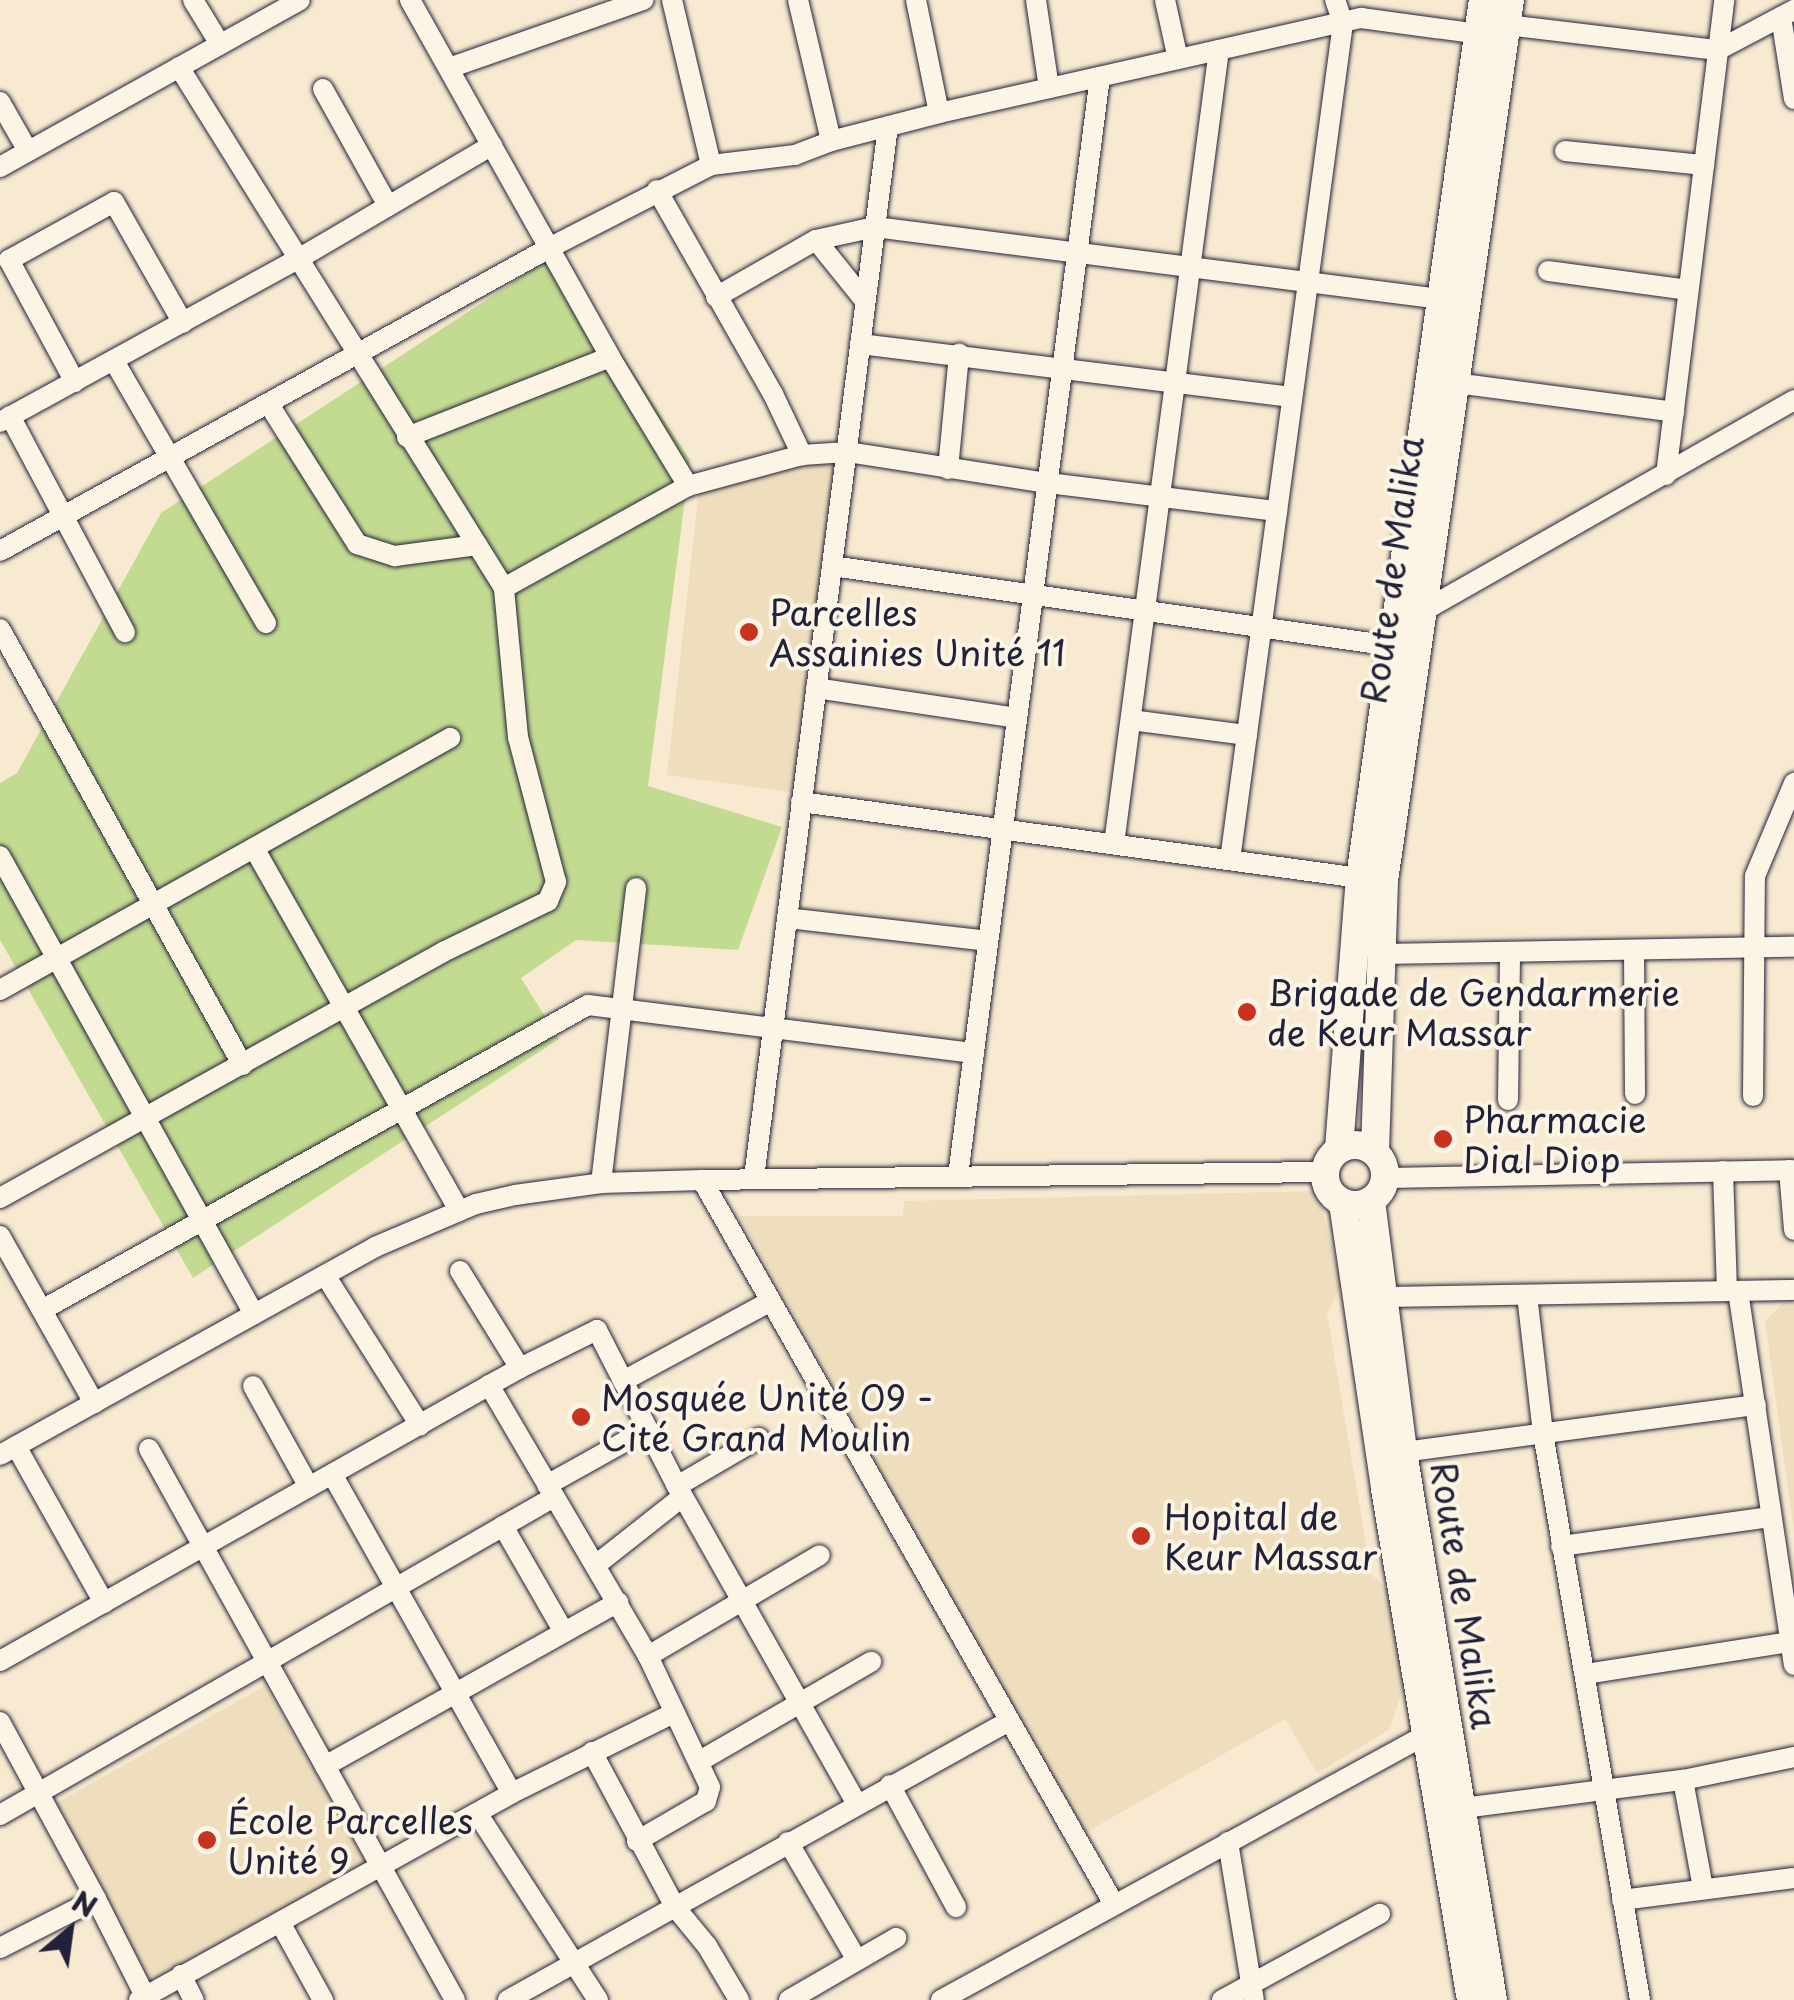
<!DOCTYPE html>
<html>
<head>
<meta charset="utf-8">
<style>
	body { margin:0 }
	#map { position:relative; width:1794px; height:2000px; overflow:hidden; background:#f7ead0; font-family:"Playpen Sans",sans-serif }
	div>[style] { position:absolute }
	.built>* { inset:0; background:#efdebe }
	.green>* { inset:0; background:#c3db91 }
	.roads { filter:drop-shadow(0 0 2px #22223b) drop-shadow(0 0 2px #22223b) }
	.minor>* { height:20px; margin:-10px; padding:0 10px; transform-origin:10px; border-radius:10px; background:#fcf5e5 }
	.major>* { height:28px; margin:-14px; padding:0 14px; transform-origin:14px; border-radius:14px; background:#fcf5e5 }
	.major>.ring { margin:-14px; padding:0; box-sizing:content-box; background:none; border:28px solid #fcf5e5; border-radius:50% }
	.dots>* { width:28px; height:28px; translate:-50% -50%; box-sizing:border-box; border:5px solid #fcf5e5; border-radius:50% }
	span { translate:-50% -50%; white-space:nowrap; text-align:center; line-height:1.15; -webkit-text-stroke:8px #fcf5e5; paint-order:stroke }
	.street-label { font-size:35px; color:#22223b }
	.poi-label { font-size:35px; color:#22223b }
	.left { translate:0 -50%; text-align:left }
	.north { position:absolute; left:20px; top:1880px; width:100px; height:100px; -webkit-text-stroke:8px #fcf5e5; paint-order:stroke; rotate:29deg; font-size:28px; font-weight:700; line-height:40px; text-align:center; color:#22223b }
	.north::after { content:''; display:block; margin:auto; width:35px; height:45px; background:#22223b; clip-path:polygon(50% 0,100% 100%,50% 72%,0 100%) }
</style>
</head>
<body>
<div id="map">
	<div class="built">
		<div style="clip-path:polygon(835px 455px,796px 793px,667px 775px,699px 490px)"></div>
		<div style="clip-path:polygon(1318px 1191px,1341px 1286px,1327px 1314px,1371px 1574px,1393px 1594px,1405px 1684px,1389px 1730px,1317px 1773px,1285px 1719px,1083px 1834px,739px 1216px,903px 1216px,904px 1201px)"></div>
		<div style="clip-path:polygon(1783px 1303px,1794px 1303px,1794px 1533px,1765px 1321px)"></div>
		<div style="clip-path:polygon(265px 1686px,371px 1871px,150px 1995px,44px 1810px)"></div>
	</div>
	<div class="green">
		<div style="clip-path:polygon(556px 254px,690px 460px,648px 786px,782px 827px,738px 950px,576px 940px,521px 978px,559px 1039px,193px 1278px,0 940px,0 783px,17px 773px,161px 513px)"></div>
	</div>
	<div class="roads">
		<div class="minor">
			<div style="left:193px;top:0;width:52px;rotate:58.5deg"></div>
			<div style="left:410px;top:0;width:409px;rotate:60.7deg"></div>
			<div style="left:610px;top:357px;width:151px;rotate:58.8deg"></div>
			<div style="left:672px;top:0;width:170px;rotate:76.7deg"></div>
			<div style="left:798px;top:0;width:145px;rotate:76.8deg"></div>
			<div style="left:916px;top:0;width:115px;rotate:78.5deg"></div>
			<div style="left:1036px;top:0;width:89px;rotate:81.6deg"></div>
			<div style="left:1165px;top:0;width:60px;rotate:77.6deg"></div>
			<div style="left:1781px;top:17px;width:83px;rotate:81deg"></div>
			<div style="left:1507px;top:25px;width:212px;rotate:6.8deg"></div>
			<div style="left:1718px;top:50px;width:86px;rotate:-27.8deg"></div>
			<div style="left:179px;top:67px;width:614px;rotate:58.04deg"></div>
			<div style="left:504px;top:588px;width:210px;rotate:-29deg"></div>
			<div style="left:688px;top:486px;width:118px;rotate:-15.2deg"></div>
			<div style="left:449px;top:68px;width:206px;rotate:-19.3deg"></div>
			<div style="left:323px;top:89px;width:134px;rotate:60.9deg"></div>
			<div style="left:0;top:102px;width:56px;rotate:60.3deg"></div>
			<div style="left:1565px;top:151px;width:140px;rotate:5.8deg"></div>
			<div style="left:0;top:167px;width:343px;rotate:-29.1deg"></div>
			<div style="left:657px;top:190px;width:235px;rotate:60.4deg"></div>
			<div style="left:773px;top:394px;width:68px;rotate:64.6deg"></div>
			<div style="left:802px;top:455px;width:45px;rotate:-3.8deg"></div>
			<div style="left:847px;top:452px;width:203px;rotate:8.8deg"></div>
			<div style="left:1048px;top:483px;width:231px;rotate:7deg"></div>
			<div style="left:816px;top:240px;width:78px;rotate:51.2deg"></div>
			<div style="left:1548px;top:271px;width:141px;rotate:7.7deg"></div>
			<div style="left:716px;top:297px;width:115px;rotate:-29.7deg"></div>
			<div style="left:816px;top:240px;width:60px;rotate:-12.4deg"></div>
			<div style="left:875px;top:227px;width:571px;rotate:7.25deg"></div>
			<div style="left:860px;top:344px;width:435px;rotate:7deg"></div>
			<div style="left:114px;top:361px;width:303px;rotate:59.9deg"></div>
			<div style="left:75px;top:382px;width:139px;rotate:-118.4deg"></div>
			<div style="left:9px;top:260px;width:120px;rotate:-28.9deg"></div>
			<div style="left:114px;top:202px;width:139px;rotate:60.3deg"></div>
			<div style="left:1455px;top:383px;width:221px;rotate:7.5deg"></div>
			<div style="left:268px;top:403px;width:167px;rotate:57.7deg"></div>
			<div style="left:357px;top:544px;width:40px;rotate:18deg"></div>
			<div style="left:395px;top:556px;width:83px;rotate:-7.6deg"></div>
			<div style="left:10px;top:416px;width:245px;rotate:62deg"></div>
			<div style="left:0;top:422px;width:340px;rotate:-28.7deg"></div>
			<div style="left:298px;top:259px;width:225px;rotate:-30.4deg"></div>
			<div style="left:407px;top:437px;width:218px;rotate:-21.5deg"></div>
			<div style="left:948px;top:469px;width:116px;rotate:-84.5deg"></div>
			<div style="left:1666px;top:475px;width:479px;rotate:-83deg"></div>
			<div style="left:0;top:551px;width:627px;rotate:-28.89deg"></div>
			<div style="left:549px;top:248px;width:182px;rotate:-27.1deg"></div>
			<div style="left:711px;top:165px;width:85px;rotate:-6.8deg"></div>
			<div style="left:795px;top:155px;width:39px;rotate:-21deg"></div>
			<div style="left:831px;top:141px;width:112px;rotate:-14.5deg"></div>
			<div style="left:939px;top:113px;width:433px;rotate:-12.7deg"></div>
			<div style="left:1361px;top:18px;width:119px;rotate:7.7deg"></div>
			<div style="left:832px;top:566px;width:566px;rotate:8.13deg"></div>
			<div style="left:1423px;top:611px;width:427px;rotate:-29.6deg"></div>
			<div style="left:0;top:629px;width:499px;rotate:60.9deg"></div>
			<div style="left:816px;top:688px;width:203px;rotate:8.5deg"></div>
			<div style="left:1131px;top:720px;width:117px;rotate:7.4deg"></div>
			<div style="left:801px;top:802px;width:564px;rotate:7.74deg"></div>
			<div style="left:1114px;top:844px;width:801px;rotate:-82.47deg"></div>
			<div style="left:254px;top:848px;width:417px;rotate:60.5deg"></div>
			<div style="left:0;top:856px;width:524px;rotate:60.99deg"></div>
			<div style="left:1230px;top:860px;width:845px;rotate:-82.31deg"></div>
			<div style="left:1343px;top:23px;width:24px;rotate:-109deg"></div>
			<div style="left:787px;top:918px;width:202px;rotate:6.5deg"></div>
			<div style="left:1634px;top:950px;width:144px;rotate:89.6deg"></div>
			<div style="left:1379px;top:954px;width:415px;rotate:-1deg"></div>
			<div style="left:0;top:990px;width:516px;rotate:-29.25deg"></div>
			<div style="left:1753px;top:1096px;width:220px;rotate:-89.5deg"></div>
			<div style="left:1755px;top:876px;width:101px;rotate:-67.2deg"></div>
			<div style="left:1508px;top:1100px;width:148px;rotate:-89.2deg"></div>
			<div style="left:1789px;top:1170px;width:60px;rotate:85.2deg"></div>
			<div style="left:1723px;top:1171px;width:120px;rotate:88.1deg"></div>
			<div style="left:958px;top:1176px;width:1108px;rotate:-82.64deg"></div>
			<div style="left:754px;top:1178px;width:1060px;rotate:-82.74deg"></div>
			<div style="left:1385px;top:1178px;width:409px;rotate:-1.1deg"></div>
			<div style="left:702px;top:1180px;width:833px;rotate:60.36deg"></div>
			<div style="left:601px;top:1183px;width:297px;rotate:-83.2deg"></div>
			<div style="left:0;top:1198px;width:507px;rotate:-29.04deg"></div>
			<div style="left:443px;top:952px;width:117px;rotate:-25.9deg"></div>
			<div style="left:548px;top:901px;width:21px;rotate:-67deg"></div>
			<div style="left:556px;top:882px;width:150px;rotate:-104.7deg"></div>
			<div style="left:518px;top:737px;width:150px;rotate:-95.4deg"></div>
			<div style="left:0;top:1236px;width:192px;rotate:60.6deg"></div>
			<div style="left:460px;top:1271px;width:114px;rotate:58.3deg"></div>
			<div style="left:325px;top:1275px;width:178px;rotate:57.7deg"></div>
			<div style="left:1738px;top:1291px;width:378px;rotate:81.5deg"></div>
			<div style="left:1527px;top:1295px;width:139px;rotate:83.4deg"></div>
			<div style="left:1543px;top:1433px;width:575px;rotate:80.29deg"></div>
			<div style="left:1383px;top:1297px;width:411px;rotate:-1deg"></div>
			<div style="left:42px;top:1310px;width:625px;rotate:-29.19deg"></div>
			<div style="left:588px;top:1005px;width:389px;rotate:7.1deg"></div>
			<div style="left:623px;top:1381px;width:168px;rotate:-28.4deg"></div>
			<div style="left:489px;top:1385px;width:314px;rotate:59.6deg"></div>
			<div style="left:648px;top:1656px;width:145px;rotate:64.7deg"></div>
			<div style="left:710px;top:1787px;width:15px;rotate:106deg"></div>
			<div style="left:706px;top:1801px;width:80px;rotate:149.9deg"></div>
			<div style="left:253px;top:1386px;width:115px;rotate:61deg"></div>
			<div style="left:16px;top:1446px;width:180px;rotate:60.7deg"></div>
			<div style="left:149px;top:1449px;width:630px;rotate:60.95deg"></div>
			<div style="left:1403px;top:1452px;width:356px;rotate:-7.6deg"></div>
			<div style="left:0;top:1455px;width:429px;rotate:-29deg"></div>
			<div style="left:375px;top:1247px;width:110px;rotate:-23.1deg"></div>
			<div style="left:476px;top:1204px;width:40px;rotate:-13deg"></div>
			<div style="left:515px;top:1195px;width:87px;rotate:-7.9deg"></div>
			<div style="left:601px;top:1183px;width:101px;rotate:-1.7deg"></div>
			<div style="left:702px;top:1180px;width:622px;rotate:-0.74deg"></div>
			<div style="left:332px;top:1474px;width:366px;rotate:60.6deg"></div>
			<div style="left:547px;top:1485px;width:115px;rotate:-29.2deg"></div>
			<div style="left:677px;top:1486px;width:95px;rotate:-30.3deg"></div>
			<div style="left:503px;top:1526px;width:122px;rotate:60.1deg"></div>
			<div style="left:1561px;top:1546px;width:212px;rotate:-7.9deg"></div>
			<div style="left:596px;top:1565px;width:110px;rotate:-38.3deg"></div>
			<div style="left:648px;top:1656px;width:199px;rotate:-30.4deg"></div>
			<div style="left:0;top:1661px;width:597px;rotate:-29.4deg"></div>
			<div style="left:520px;top:1368px;width:86px;rotate:-26.3deg"></div>
			<div style="left:597px;top:1330px;width:175px;rotate:62.9deg"></div>
			<div style="left:677px;top:1486px;width:365px;rotate:60.5deg"></div>
			<div style="left:1585px;top:1674px;width:206px;rotate:-8.9deg"></div>
			<div style="left:0;top:1722px;width:201px;rotate:61.5deg"></div>
			<div style="left:592px;top:1752px;width:176px;rotate:61.8deg"></div>
			<div style="left:675px;top:1907px;width:50px;rotate:50.6deg"></div>
			<div style="left:707px;top:1946px;width:63px;rotate:59.3deg"></div>
			<div style="left:700px;top:1761px;width:198px;rotate:-30.1deg"></div>
			<div style="left:325px;top:1766px;width:336px;rotate:-29.2deg"></div>
			<div style="left:1683px;top:1780px;width:110px;rotate:79.5deg"></div>
			<div style="left:890px;top:1785px;width:139px;rotate:61.6deg"></div>
			<div style="left:1463px;top:1808px;width:222px;rotate:-7.3deg"></div>
			<div style="left:1683px;top:1780px;width:113px;rotate:-11.7deg"></div>
			<div style="left:477px;top:1813px;width:223px;rotate:57.1deg"></div>
			<div style="left:0;top:1815px;width:639px;rotate:-29.86deg"></div>
			<div style="left:788px;top:1842px;width:137px;rotate:59.7deg"></div>
			<div style="left:1228px;top:1842px;width:160px;rotate:80.7deg"></div>
			<div style="left:1622px;top:1900px;width:173px;rotate:-7.3deg"></div>
			<div style="left:281px;top:1924px;width:87px;rotate:61.1deg"></div>
			<div style="left:0;top:1948px;width:108px;rotate:-27deg"></div>
			<div style="left:96px;top:1899px;width:109px;rotate:63.2deg"></div>
			<div style="left:181px;top:1975px;width:28px;rotate:63deg"></div>
			<div style="left:139px;top:2000px;width:427px;rotate:-29deg"></div>
			<div style="left:512px;top:1793px;width:178px;rotate:-26.3deg"></div>
			<div style="left:508px;top:2000px;width:573px;rotate:-29.11deg"></div>
			<div style="left:789px;top:2000px;width:124px;rotate:-30.1deg"></div>
			<div style="left:941px;top:2000px;width:556px;rotate:-28.68deg"></div>
			<div style="left:1222px;top:2000px;width:180px;rotate:-28.6deg"></div>
		</div>
		<div class="major">
			<div class="ring" style="left:1325px;top:1145px;width:32px;height:32px"></div>
			<div style="left:1339px;top:1149px;width:272px;rotate:-85.6deg"></div>
			<div style="left:1360px;top:878px;width:887px;rotate:-82.03deg"></div>
			<div style="left:1375px;top:1152px;width:271px;rotate:-88.1deg"></div>
			<div style="left:1384px;top:881px;width:890px;rotate:-81.86deg"></div>
			<div style="left:1371px;top:1201px;width:253px;rotate:82.7deg"></div>
			<div style="left:1403px;top:1452px;width:555px;rotate:80.67deg"></div>
			<div style="left:1343px;top:1203px;width:289px;rotate:81.6deg"></div>
			<div style="left:1385px;top:1489px;width:518px;rotate:80.45deg"></div>
		</div>
	</div>
	<div class="dots">
		<div style="left:749px;top:632px;background:#c8321e"></div>
		<div style="left:1247px;top:1012px;background:#c8321e"></div>
		<div style="left:1443px;top:1139px;background:#c8321e"></div>
		<div style="left:581px;top:1417px;background:#c8321e"></div>
		<div style="left:1141px;top:1536px;background:#c8321e"></div>
		<div style="left:207px;top:1840px;background:#c8321e"></div>
	</div>
	<div class="street-label">
		<span style="left:1391px;top:570px;rotate:-82deg">Route de Malika</span>
		<span style="left:1465px;top:1595px;rotate:81deg">Route de Malika</span>
	</div>
	<div class="poi-label">
		<span class="left" style="left:769px;top:632px">Parcelles<br>Assainies Unité 11</span>
		<span class="left" style="left:1267px;top:1012px">Brigade de Gendarmerie<br>de Keur Massar</span>
		<span class="left" style="left:1463px;top:1139px">Pharmacie<br>Dial Diop</span>
		<span class="left" style="left:601px;top:1417px">Mosquée Unité 09 -<br>Cité Grand Moulin</span>
		<span class="left" style="left:1164px;top:1536px">Hopital de<br>Keur Massar</span>
		<span class="left" style="left:227px;top:1840px">École Parcelles<br>Unité 9</span>
	</div>
	<div class="north">N</div>
</div>
</body>
</html>
